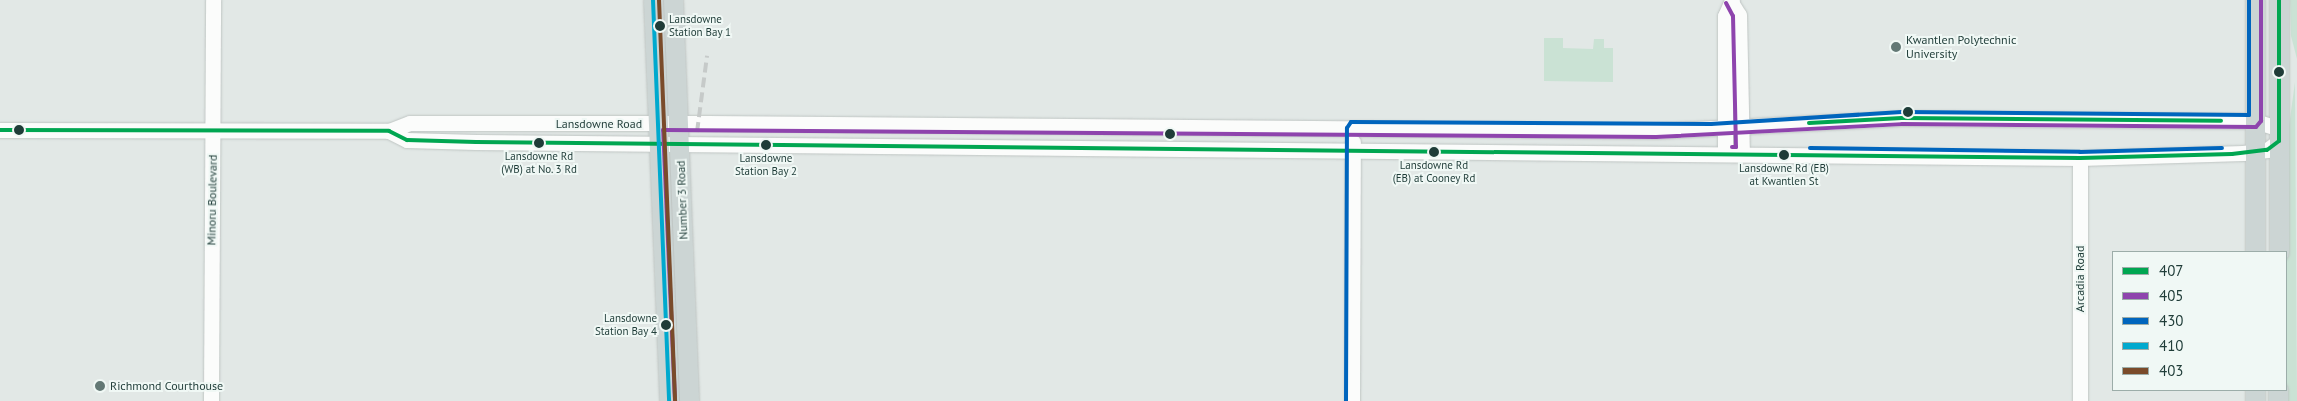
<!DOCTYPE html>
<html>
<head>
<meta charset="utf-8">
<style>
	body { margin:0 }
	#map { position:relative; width:2297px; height:401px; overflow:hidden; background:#e2e8e6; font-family:"PT Sans",sans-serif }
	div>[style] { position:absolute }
	.green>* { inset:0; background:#cae2d4 }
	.roads { filter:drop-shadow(0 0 1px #bfc5c3) drop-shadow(0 0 1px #bfc5c3) }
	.minor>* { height:15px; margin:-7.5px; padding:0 7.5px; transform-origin:7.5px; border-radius:7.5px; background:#fbfcfb }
	.major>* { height:19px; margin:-9.5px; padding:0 9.5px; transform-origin:9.5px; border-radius:9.5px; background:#ccd5d4 }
	.rail>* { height:4px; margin-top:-2px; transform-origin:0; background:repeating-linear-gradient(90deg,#c6cac9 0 10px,transparent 0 15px) }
	.bus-1>* { height:4px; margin:-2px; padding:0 2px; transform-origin:2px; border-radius:2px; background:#00a651 }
	.bus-2>* { height:4px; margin:-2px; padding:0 2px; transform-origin:2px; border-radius:2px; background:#8e44ad }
	.bus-3>* { height:4px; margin:-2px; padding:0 2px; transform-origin:2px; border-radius:2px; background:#0065bd }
	.bus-4>* { height:4px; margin:-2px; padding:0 2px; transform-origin:2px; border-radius:2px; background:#00a9ce }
	.bus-5>* { height:4px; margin:-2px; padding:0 2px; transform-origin:2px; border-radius:2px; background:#7a4b2a }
	.dots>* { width:14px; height:14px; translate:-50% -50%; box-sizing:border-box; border:2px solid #f0f8f5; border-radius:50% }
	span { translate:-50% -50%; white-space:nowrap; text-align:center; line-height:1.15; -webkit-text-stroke:4px #f0f8f5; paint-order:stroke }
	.bus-label { font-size:11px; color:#1f3c38 }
	.left { translate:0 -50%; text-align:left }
	.right { translate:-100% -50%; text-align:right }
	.poi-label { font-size:12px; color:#1f3c38 }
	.street-label { font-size:12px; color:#1f3c38 }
	.legend { position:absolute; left:2112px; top:251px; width:175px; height:140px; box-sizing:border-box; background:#f0f8f5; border:1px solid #9cada9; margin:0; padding:6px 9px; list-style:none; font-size:15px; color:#1f3c38 }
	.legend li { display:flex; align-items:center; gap:10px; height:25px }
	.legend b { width:25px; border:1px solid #9cada9 }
</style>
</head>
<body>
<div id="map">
	<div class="green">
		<div style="clip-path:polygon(2290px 0,2297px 0,2297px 59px,2291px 36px)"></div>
		<div style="clip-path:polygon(1544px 38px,1563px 38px,1563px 48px,1593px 49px,1594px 39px,1604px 39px,1604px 48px,1613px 48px,1613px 82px,1544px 81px)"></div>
		<div style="clip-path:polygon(2295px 82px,2297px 401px,2287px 401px,2286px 148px)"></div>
	</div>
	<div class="roads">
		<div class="minor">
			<div style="left:1732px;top:4px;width:13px;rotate:58deg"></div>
			<div style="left:1739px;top:15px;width:138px;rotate:88.8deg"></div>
			<div style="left:0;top:130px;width:389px;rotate:0.1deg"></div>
			<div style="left:389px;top:131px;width:22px;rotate:-21deg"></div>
			<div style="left:410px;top:123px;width:297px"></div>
			<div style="left:707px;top:123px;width:949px;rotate:0.48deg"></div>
			<div style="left:1656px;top:131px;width:246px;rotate:-3deg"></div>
			<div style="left:1902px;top:118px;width:353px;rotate:0.5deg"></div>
			<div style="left:2255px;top:121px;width:25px;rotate:18deg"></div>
			<div style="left:389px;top:131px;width:20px;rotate:27deg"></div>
			<div style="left:407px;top:140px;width:69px;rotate:1.7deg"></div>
			<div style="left:476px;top:142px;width:1604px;rotate:0.57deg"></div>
			<div style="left:2080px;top:158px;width:163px;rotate:-1.8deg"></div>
			<div style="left:2243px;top:153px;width:24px;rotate:-7deg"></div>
			<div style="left:2267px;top:150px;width:15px;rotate:-37deg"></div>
			<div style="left:1725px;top:153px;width:137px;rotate:-90deg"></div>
			<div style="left:1725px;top:16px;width:17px;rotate:-66deg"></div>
			<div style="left:211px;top:401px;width:401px;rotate:-89.7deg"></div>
			<div style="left:1352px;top:401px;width:259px;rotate:-89.8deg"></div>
			<div style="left:2080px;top:401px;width:243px;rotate:-90deg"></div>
		</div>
		<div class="major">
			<div style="left:653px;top:0;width:401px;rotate:87.7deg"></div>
			<div style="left:673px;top:0;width:401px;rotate:87.7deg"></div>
			<div style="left:2255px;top:0;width:252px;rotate:90deg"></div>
			<div style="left:2279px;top:252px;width:252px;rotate:-90deg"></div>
			<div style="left:2255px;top:390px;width:11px;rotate:90deg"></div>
			<div style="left:2278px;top:401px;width:11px;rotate:-90deg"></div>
		</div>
	</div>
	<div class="rail">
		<div style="left:697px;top:132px;width:77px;rotate:-82.5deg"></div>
	</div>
	<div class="bus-1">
		<div style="left:1809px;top:123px;width:93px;rotate:-3.1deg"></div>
		<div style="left:1902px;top:118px;width:319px;rotate:0.5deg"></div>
		<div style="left:0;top:130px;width:389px;rotate:0.1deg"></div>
		<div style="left:389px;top:131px;width:20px;rotate:27deg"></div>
		<div style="left:407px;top:140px;width:69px;rotate:1.7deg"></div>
		<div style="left:476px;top:142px;width:1604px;rotate:0.57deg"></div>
		<div style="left:2080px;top:158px;width:152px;rotate:-1.5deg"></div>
		<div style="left:2232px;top:154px;width:35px;rotate:-7deg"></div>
		<div style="left:2267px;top:150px;width:15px;rotate:-37deg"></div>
		<div style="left:2279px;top:141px;width:141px;rotate:-90deg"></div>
	</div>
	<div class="bus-2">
		<div style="left:1726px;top:3px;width:15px;rotate:62deg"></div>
		<div style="left:1733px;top:16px;width:131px;rotate:88.7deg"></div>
		<div style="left:1736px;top:147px;width:4px;rotate:180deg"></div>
		<div style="left:675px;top:401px;width:271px;rotate:-92.5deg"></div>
		<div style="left:663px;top:130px;width:993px;rotate:0.4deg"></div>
		<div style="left:1656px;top:137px;width:246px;rotate:-3deg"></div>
		<div style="left:1902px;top:124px;width:354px;rotate:0.5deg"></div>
		<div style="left:2256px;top:127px;width:8px;rotate:-50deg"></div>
		<div style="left:2261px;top:121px;width:121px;rotate:-90deg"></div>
	</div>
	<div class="bus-3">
		<div style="left:1810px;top:148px;width:270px;rotate:0.8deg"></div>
		<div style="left:2080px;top:152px;width:142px;rotate:-1.6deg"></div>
		<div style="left:1346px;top:401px;width:273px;rotate:-89.8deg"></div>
		<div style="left:1347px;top:128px;width:7px;rotate:-56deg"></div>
		<div style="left:1351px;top:122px;width:360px;rotate:0.3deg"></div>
		<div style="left:1711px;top:124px;width:191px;rotate:-3.6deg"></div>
		<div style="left:1902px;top:112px;width:347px;rotate:0.5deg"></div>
		<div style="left:2249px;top:115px;width:115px;rotate:-90deg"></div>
	</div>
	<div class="bus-4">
		<div style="left:653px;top:0;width:401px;rotate:87.7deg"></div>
	</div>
	<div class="bus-5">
		<div style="left:659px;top:0;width:401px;rotate:87.7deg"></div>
	</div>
	<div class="dots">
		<div style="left:660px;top:26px;background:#1f3c38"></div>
		<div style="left:1896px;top:47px;background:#637875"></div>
		<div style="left:2279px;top:72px;background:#1f3c38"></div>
		<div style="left:1908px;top:112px;background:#1f3c38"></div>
		<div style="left:19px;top:130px;background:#1f3c38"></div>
		<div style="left:1170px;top:134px;background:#1f3c38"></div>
		<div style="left:539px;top:143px;background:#1f3c38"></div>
		<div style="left:766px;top:145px;background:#1f3c38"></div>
		<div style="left:1434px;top:152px;background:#1f3c38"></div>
		<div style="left:1784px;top:155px;background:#1f3c38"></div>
		<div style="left:666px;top:325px;background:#1f3c38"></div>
		<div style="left:100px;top:386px;background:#637875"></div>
	</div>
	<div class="bus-label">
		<span class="left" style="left:669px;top:26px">Lansdowne<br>Station Bay 1</span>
		<span style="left:539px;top:163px">Lansdowne Rd<br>(WB) at No. 3 Rd</span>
		<span style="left:766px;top:165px">Lansdowne<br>Station Bay 2</span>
		<span style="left:1434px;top:172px">Lansdowne Rd<br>(EB) at Cooney Rd</span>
		<span style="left:1784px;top:175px">Lansdowne Rd (EB)<br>at Kwantlen St</span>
		<span class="right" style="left:657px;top:325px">Lansdowne<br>Station Bay 4</span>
	</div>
	<div class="poi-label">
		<span class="left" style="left:1906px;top:47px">Kwantlen Polytechnic<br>University</span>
		<span class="left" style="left:110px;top:386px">Richmond Courthouse</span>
	</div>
	<div class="street-label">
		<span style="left:599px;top:124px">Lansdowne Road</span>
		<span style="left:212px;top:200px;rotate:-89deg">Minoru Boulevard</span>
		<span style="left:682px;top:200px;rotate:-92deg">Number 3 Road</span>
		<span style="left:2080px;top:279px;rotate:-90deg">Arcadia Road</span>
	</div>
	<ul class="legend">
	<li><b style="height:6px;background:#00a651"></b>407</li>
	<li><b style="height:6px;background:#8e44ad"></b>405</li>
	<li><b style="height:6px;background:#0065bd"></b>430</li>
	<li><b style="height:6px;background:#00a9ce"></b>410</li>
	<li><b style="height:6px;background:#7a4b2a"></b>403</li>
	</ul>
</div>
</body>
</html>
